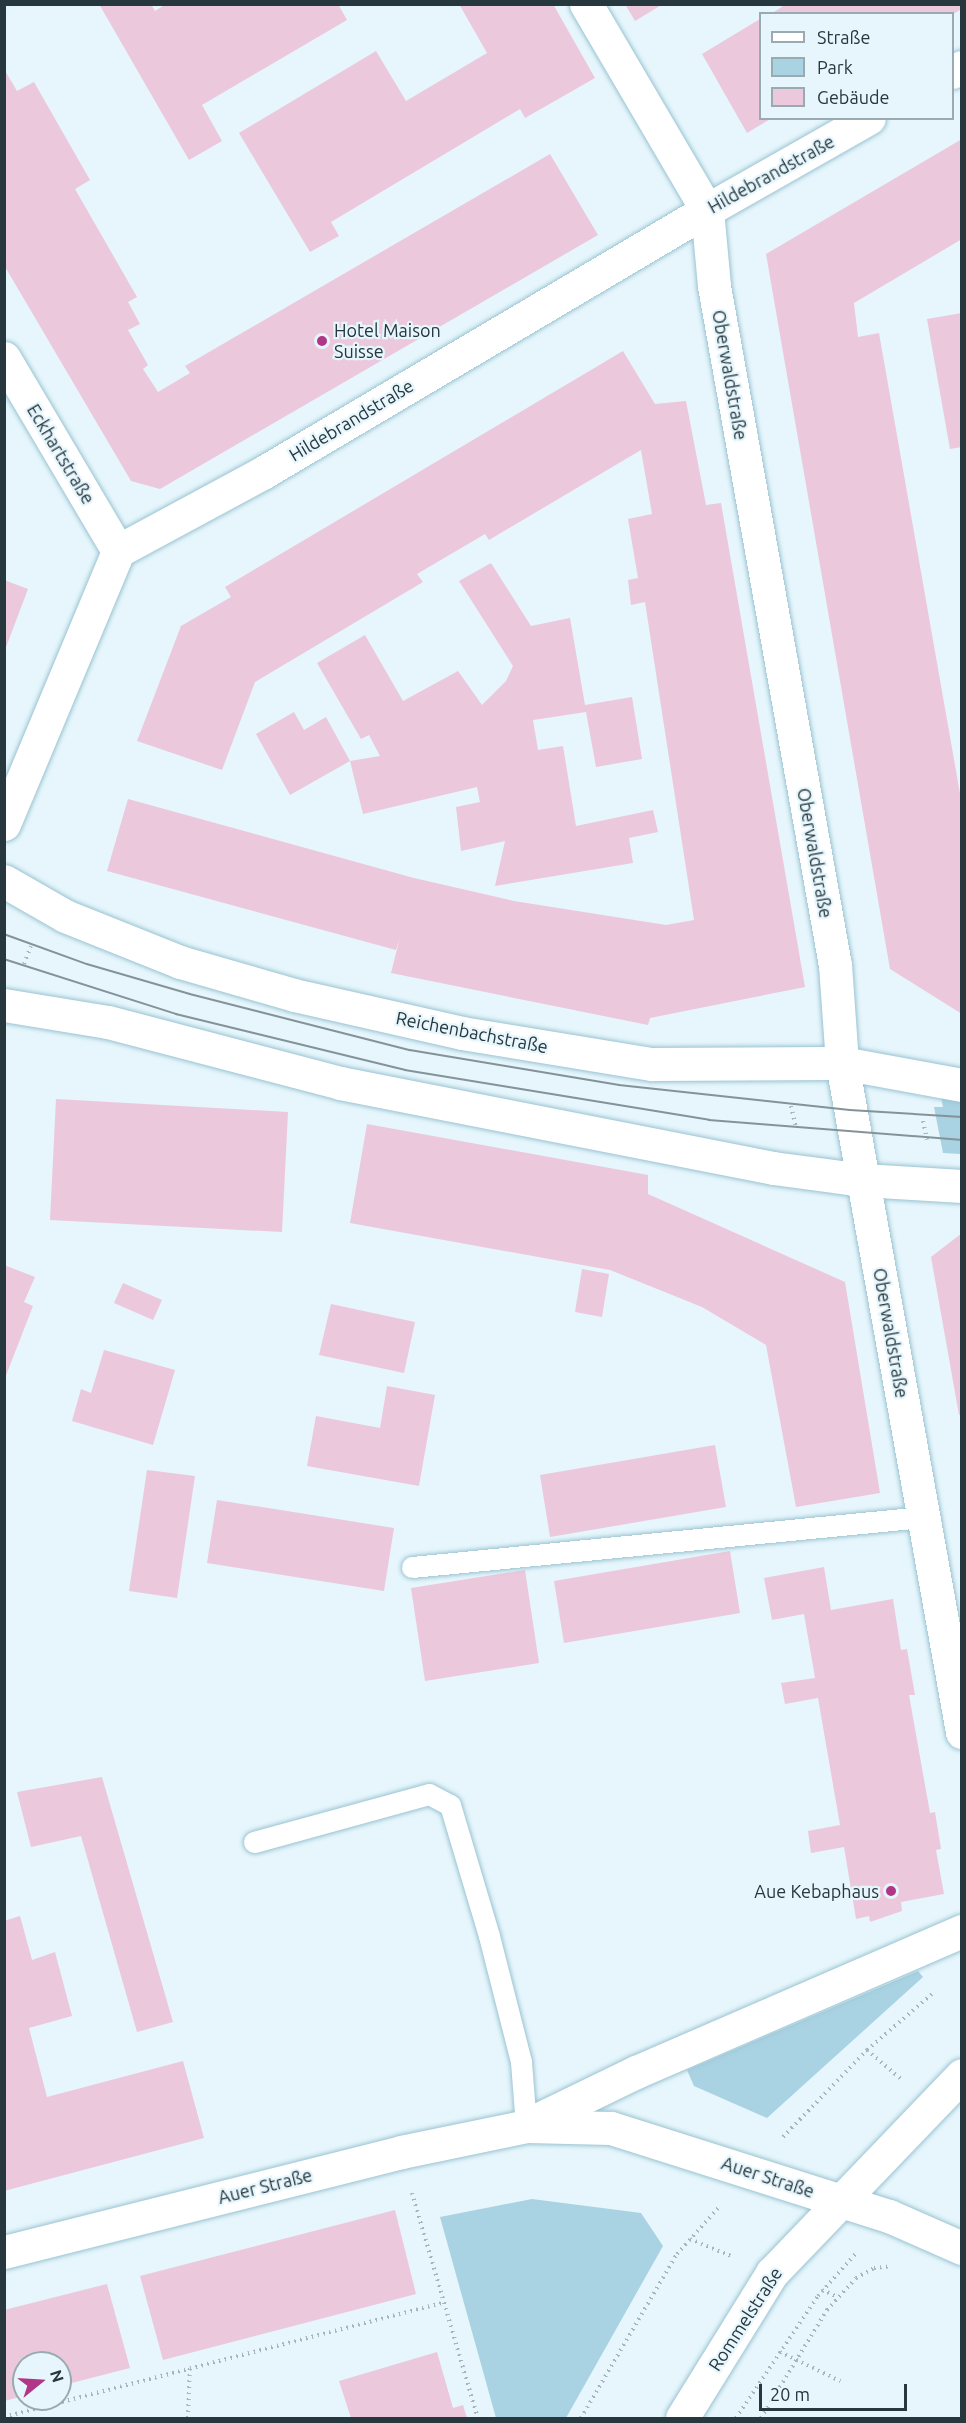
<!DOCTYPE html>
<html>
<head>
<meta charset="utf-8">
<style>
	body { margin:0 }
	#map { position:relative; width:966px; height:2423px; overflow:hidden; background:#e6f6fc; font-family:Ubuntu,sans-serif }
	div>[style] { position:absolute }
	.green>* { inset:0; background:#a9d2e2 }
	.building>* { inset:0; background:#ecc8dc }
	.path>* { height:4px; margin-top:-2px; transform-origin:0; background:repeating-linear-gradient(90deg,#a5b5bb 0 1.5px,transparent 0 6px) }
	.roads { filter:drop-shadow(0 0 2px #9ac3d2) drop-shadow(0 0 2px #9ac3d2) }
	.lane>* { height:21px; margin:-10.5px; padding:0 10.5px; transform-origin:10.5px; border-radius:10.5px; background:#fff }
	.street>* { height:33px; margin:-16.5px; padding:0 16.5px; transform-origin:16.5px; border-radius:16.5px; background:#fff }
	.secondary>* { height:33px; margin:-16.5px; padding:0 16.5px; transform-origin:16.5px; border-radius:16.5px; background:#fff }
	.tram>* { height:1.5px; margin:-0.75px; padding:0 0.75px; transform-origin:0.75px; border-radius:0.75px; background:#839399 }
	.dots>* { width:16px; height:16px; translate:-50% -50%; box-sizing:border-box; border:3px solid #e6f6fc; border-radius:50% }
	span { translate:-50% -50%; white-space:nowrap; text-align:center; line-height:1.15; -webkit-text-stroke:4.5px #e6f6fc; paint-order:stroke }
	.street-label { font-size:18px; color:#26373d }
	.poi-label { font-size:18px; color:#26373d }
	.left { translate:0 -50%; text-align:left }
	.right { translate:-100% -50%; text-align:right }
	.frame { position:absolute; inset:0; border:6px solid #26373d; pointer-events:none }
	.legend { position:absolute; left:759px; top:12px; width:195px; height:108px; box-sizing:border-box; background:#e6f6fc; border:2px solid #99aab0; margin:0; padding:8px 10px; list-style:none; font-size:18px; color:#26373d }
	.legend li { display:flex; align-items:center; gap:12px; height:30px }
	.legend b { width:30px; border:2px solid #99aab0 }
	.north { position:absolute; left:12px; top:2351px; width:60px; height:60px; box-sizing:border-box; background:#e6f6fc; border:2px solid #99aab0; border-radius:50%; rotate:72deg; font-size:16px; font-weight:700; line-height:24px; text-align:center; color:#26373d }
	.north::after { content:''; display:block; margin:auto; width:21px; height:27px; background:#b13687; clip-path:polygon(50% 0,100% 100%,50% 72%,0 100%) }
	.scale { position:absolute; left:759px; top:2384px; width:148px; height:27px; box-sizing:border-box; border:3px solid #26373d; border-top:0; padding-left:8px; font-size:18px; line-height:21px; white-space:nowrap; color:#26373d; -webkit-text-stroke:4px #e6f6fc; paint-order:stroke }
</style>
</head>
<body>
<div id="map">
	<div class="green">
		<div style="clip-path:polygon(940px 1092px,961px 1095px,961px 1154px,943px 1153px,934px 1107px,943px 1107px)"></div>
		<div style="clip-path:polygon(918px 1971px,923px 1977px,767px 2118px,694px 2086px,687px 2070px)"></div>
		<div style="clip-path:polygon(532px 2199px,641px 2213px,663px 2246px,566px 2418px,496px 2418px,440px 2217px)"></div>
	</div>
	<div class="building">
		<div style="clip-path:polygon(99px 4px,151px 4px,155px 11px,166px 4px,338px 4px,347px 20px,202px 105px,222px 141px,189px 160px)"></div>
		<div style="clip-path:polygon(459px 4px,553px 4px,595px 78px,525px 118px,520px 109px,331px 222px,339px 236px,310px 252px,239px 133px,376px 51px,406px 101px,487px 53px)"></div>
		<div style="clip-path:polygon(625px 4px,663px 4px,635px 21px)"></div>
		<div style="clip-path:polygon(786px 4px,962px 4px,962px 9px,953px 14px,771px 14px)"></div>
		<div style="clip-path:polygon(760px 19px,760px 118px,772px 118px,747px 133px,702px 54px)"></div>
		<div style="clip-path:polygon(4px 69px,17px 91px,34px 82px,90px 180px,75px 189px,137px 297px,128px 302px,140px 324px,128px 330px,148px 365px,143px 369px,158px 392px,190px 373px,185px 366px,550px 154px,598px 235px,160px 489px,131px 481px,4px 265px)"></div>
		<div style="clip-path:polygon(962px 139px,962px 239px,854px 303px,858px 337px,879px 333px,962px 805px,962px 1014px,890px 969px,766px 254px)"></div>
		<div style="clip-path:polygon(962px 313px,962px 447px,950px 449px,927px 319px)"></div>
		<div style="clip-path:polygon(623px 351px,655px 404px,686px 401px,706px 505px,721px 503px,805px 987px,650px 1018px,648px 1025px,391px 973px,400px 937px,396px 950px,107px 871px,128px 799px,414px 878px,514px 901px,666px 925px,694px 920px,645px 602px,631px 605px,628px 580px,638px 578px,628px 519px,652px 514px,641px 450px,489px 540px,485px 534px,417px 574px,423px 582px,255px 682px,222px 770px,137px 741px,181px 626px,231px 597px,225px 587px)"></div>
		<div style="clip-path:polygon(491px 563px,531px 626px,570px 618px,585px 705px,632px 697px,642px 759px,596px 767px,586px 712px,533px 720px,538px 750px,563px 746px,576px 826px,653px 810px,658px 832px,629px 838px,633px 863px,495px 886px,505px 841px,461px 851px,456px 807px,480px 802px,477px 787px,363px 814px,350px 761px,380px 756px,369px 735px,361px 739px,317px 663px,365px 635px,403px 701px,458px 671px,482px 705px,506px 681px,513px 666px,459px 581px)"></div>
		<div style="clip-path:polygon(4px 580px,28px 589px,5px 650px,4px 650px)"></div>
		<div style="clip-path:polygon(294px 712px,304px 730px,326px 717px,350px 761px,290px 795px,256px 734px)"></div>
		<div style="clip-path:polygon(56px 1099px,288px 1112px,282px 1232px,50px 1220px)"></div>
		<div style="clip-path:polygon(367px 1124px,648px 1175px,648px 1194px,845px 1282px,880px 1493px,796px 1507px,766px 1345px,702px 1307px,610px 1270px,350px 1223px)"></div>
		<div style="clip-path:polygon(962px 1233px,962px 1414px,959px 1415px,931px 1257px)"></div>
		<div style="clip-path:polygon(4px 1265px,35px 1277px,24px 1302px,33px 1306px,5px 1378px)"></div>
		<div style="clip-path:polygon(582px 1269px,609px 1274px,602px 1317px,575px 1312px)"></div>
		<div style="clip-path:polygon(123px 1283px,162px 1300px,153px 1320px,114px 1303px)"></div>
		<div style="clip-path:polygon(331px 1304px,415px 1322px,404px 1373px,319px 1355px)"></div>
		<div style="clip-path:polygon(104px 1350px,175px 1370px,153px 1445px,72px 1421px,81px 1389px,91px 1393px)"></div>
		<div style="clip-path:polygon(387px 1386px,435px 1395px,419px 1486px,307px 1466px,316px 1416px,380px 1428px)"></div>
		<div style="clip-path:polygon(715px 1445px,726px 1507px,550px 1537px,540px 1475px)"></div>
		<div style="clip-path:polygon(147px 1470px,195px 1476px,177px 1598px,129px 1591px)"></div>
		<div style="clip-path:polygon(217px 1500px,394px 1528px,384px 1591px,207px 1563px)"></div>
		<div style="clip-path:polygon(730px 1551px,740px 1613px,564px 1643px,554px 1581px)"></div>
		<div style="clip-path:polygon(824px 1567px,831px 1610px,893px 1599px,901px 1650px,907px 1649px,915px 1695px,909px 1695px,930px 1813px,935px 1812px,941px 1849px,936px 1850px,944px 1894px,901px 1902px,902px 1911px,870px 1922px,869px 1916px,856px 1919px,844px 1847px,811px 1853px,808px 1831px,840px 1825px,818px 1698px,785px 1704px,781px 1683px,815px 1678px,804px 1614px,772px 1620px,764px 1578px)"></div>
		<div style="clip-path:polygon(525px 1570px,539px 1663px,425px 1681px,411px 1588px)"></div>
		<div style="clip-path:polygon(102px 1777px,173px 2022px,137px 2032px,81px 1836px,31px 1847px,17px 1792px)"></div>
		<div style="clip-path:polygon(20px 1916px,32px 1960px,55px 1952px,72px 2016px,29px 2028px,47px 2097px,183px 2061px,204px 2138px,4px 2191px,4px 1921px)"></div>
		<div style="clip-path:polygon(395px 2210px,416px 2294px,163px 2360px,140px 2276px)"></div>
		<div style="clip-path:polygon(107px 2284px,130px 2368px,60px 2386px,60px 2363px,24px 2363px,24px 2396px,4px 2401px,4px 2310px)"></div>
		<div style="clip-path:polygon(437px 2352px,453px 2408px,463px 2405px,467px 2418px,351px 2418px,339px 2381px)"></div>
	</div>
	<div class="path">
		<div style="left:24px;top:964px;width:19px;rotate:-69deg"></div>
		<div style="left:791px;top:1106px;width:23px;rotate:77deg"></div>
		<div style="left:923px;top:1121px;width:19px;rotate:78deg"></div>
		<div style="left:867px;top:2050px;width:45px;rotate:40.5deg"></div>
		<div style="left:783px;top:2137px;width:121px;rotate:-46deg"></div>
		<div style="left:867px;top:2050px;width:87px;rotate:-40.8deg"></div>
		<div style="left:412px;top:2193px;width:234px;rotate:73.7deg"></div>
		<div style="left:690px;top:2239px;width:44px;rotate:22.5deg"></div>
		<div style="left:822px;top:2290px;width:17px;rotate:24deg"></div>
		<div style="left:780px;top:2352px;width:67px;rotate:25.8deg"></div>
		<div style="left:4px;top:2417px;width:454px;rotate:-14.6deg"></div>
		<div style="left:188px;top:2418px;width:51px;rotate:-87.8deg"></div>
		<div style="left:581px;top:2418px;width:190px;rotate:-59.7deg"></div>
		<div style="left:677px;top:2254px;width:63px;rotate:-48.2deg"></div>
		<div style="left:736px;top:2418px;width:147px;rotate:-56.1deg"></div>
		<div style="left:818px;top:2296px;width:59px;rotate:-48.4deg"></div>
		<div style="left:761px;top:2418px;width:127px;rotate:-58.6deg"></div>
		<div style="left:827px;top:2310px;width:43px;rotate:-47.8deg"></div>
		<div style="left:856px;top:2278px;width:21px;rotate:-29deg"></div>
		<div style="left:874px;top:2268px;width:18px;rotate:-6deg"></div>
	</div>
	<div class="roads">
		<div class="lane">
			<div style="left:412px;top:1567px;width:513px;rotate:-5.59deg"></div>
			<div style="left:254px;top:1842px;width:181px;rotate:-15.3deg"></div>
			<div style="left:429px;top:1794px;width:24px;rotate:28deg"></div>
			<div style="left:450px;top:1805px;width:137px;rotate:73.4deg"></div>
			<div style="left:489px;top:1936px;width:130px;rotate:75.7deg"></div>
			<div style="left:521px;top:2062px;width:64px;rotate:85.5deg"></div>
		</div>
		<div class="street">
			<div style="left:586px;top:4px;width:239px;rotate:59.6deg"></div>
			<div style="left:707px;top:210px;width:76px;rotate:84.7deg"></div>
			<div style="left:714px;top:286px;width:690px;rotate:79.9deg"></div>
			<div style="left:835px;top:965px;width:98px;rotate:85.9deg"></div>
			<div style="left:842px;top:1063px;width:680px;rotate:79.83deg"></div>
			<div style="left:952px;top:72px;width:11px;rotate:-27deg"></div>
			<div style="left:4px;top:358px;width:224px;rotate:59.4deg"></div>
			<div style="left:4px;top:824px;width:296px;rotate:-67.3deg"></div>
			<div style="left:118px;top:551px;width:166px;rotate:-28.4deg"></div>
			<div style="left:264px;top:472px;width:515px;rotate:-30.6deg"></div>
			<div style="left:707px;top:210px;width:186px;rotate:-29.6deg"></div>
			<div style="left:4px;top:881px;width:70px;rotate:29.8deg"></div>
			<div style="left:65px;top:916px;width:124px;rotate:21.8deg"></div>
			<div style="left:180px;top:962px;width:119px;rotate:16.1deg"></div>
			<div style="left:294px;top:995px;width:172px;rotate:12.7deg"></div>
			<div style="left:462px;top:1033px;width:193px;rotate:9.3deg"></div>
			<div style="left:652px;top:1064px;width:190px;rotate:-0.3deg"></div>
			<div style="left:842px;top:1063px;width:122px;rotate:10.4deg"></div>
			<div style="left:4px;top:1005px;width:105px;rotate:9.3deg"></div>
			<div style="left:108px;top:1022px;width:240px;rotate:14.7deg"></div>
			<div style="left:340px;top:1083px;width:441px;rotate:11.1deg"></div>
			<div style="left:773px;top:1168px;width:91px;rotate:7.6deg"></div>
			<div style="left:863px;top:1180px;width:99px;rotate:3.5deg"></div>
			<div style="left:531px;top:2123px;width:117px;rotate:-25.9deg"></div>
			<div style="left:636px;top:2072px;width:355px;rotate:-23.4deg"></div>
			<div style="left:4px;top:2252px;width:409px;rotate:-14.1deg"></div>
			<div style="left:401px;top:2152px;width:128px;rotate:-11.7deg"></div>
			<div style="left:526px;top:2126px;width:85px;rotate:1.3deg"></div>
			<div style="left:611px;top:2128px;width:292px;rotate:17.6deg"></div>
			<div style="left:889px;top:2216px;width:80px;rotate:23.7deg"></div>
		</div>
		<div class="secondary">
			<div style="left:682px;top:2418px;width:171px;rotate:-58.2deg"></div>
			<div style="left:772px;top:2273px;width:274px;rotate:-46.2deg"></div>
		</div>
	</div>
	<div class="tram">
		<div style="left:4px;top:934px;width:88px;rotate:19.9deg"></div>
		<div style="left:87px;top:964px;width:107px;rotate:16.2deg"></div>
		<div style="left:190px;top:994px;width:227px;rotate:14.3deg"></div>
		<div style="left:410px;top:1050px;width:212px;rotate:9.5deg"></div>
		<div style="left:619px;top:1085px;width:232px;rotate:6.2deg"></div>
		<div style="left:850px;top:1110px;width:112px;rotate:3.6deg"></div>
		<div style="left:4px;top:959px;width:181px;rotate:17.7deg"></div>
		<div style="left:176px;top:1014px;width:236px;rotate:13.7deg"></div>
		<div style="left:405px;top:1070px;width:308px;rotate:9.3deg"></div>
		<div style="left:709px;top:1120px;width:254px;rotate:4.5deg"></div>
	</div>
	<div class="dots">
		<div style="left:322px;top:341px;background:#b13687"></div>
		<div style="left:891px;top:1891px;background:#b13687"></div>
	</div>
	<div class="street-label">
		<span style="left:771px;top:174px;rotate:-29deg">Hildebrandstraße</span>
		<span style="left:730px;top:375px;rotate:80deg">Oberwaldstraße</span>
		<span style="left:351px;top:420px;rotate:-31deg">Hildebrandstraße</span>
		<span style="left:61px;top:454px;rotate:59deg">Eckhartstraße</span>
		<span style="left:815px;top:853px;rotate:80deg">Oberwaldstraße</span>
		<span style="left:472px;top:1032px;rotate:11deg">Reichenbachstraße</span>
		<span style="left:891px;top:1333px;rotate:80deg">Oberwaldstraße</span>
		<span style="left:768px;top:2177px;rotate:18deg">Auer Straße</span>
		<span style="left:265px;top:2186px;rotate:-14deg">Auer Straße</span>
		<span style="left:745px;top:2319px;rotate:-57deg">Rommelstraße</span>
	</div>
	<div class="poi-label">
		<span class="left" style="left:334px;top:341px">Hotel Maison<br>Suisse</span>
		<span class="right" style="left:879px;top:1891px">Aue Kebaphaus</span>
	</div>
	<div class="frame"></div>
	<ul class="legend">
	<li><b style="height:8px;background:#fff"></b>Straße</li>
	<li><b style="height:16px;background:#a9d2e2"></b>Park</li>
	<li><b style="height:16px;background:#ecc8dc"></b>Gebäude</li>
	</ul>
	<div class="north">N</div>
	<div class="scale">20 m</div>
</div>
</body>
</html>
